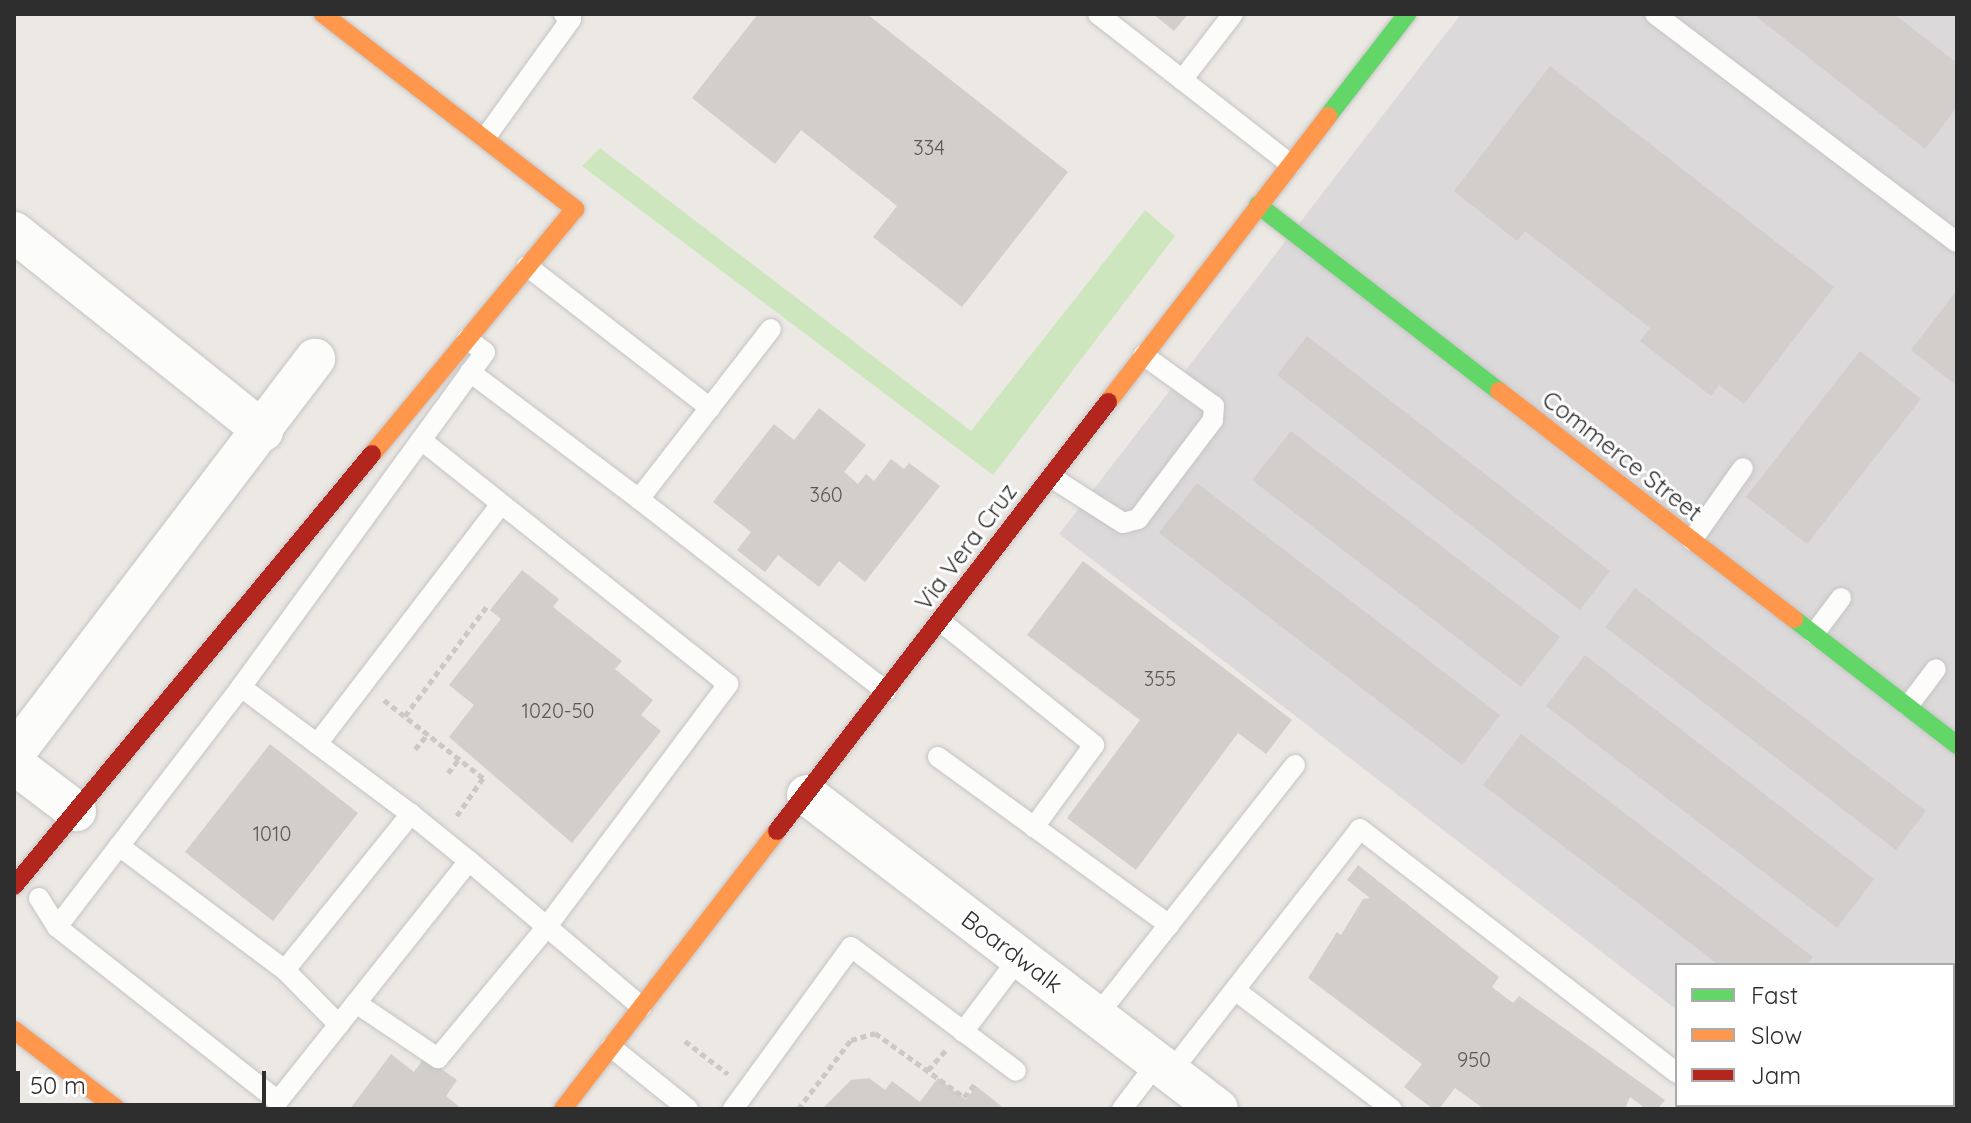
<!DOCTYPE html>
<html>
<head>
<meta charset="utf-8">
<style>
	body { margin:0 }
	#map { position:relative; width:1971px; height:1123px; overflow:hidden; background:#ece8e4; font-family:Quicksand,sans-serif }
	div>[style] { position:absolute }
	.industrial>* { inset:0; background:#dcd9db }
	.green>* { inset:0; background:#cee6be }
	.building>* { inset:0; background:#d1cecb }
	.path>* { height:5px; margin-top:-2.5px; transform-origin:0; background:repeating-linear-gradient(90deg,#c9c9c8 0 6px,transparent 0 10px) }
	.roads { filter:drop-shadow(0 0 2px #c5c4c5) drop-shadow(0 0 2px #c5c4c5) }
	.lane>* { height:20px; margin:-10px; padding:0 10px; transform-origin:10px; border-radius:10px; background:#fcfcfb }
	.street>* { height:40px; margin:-20px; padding:0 20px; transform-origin:20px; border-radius:20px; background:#fcfcfb }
	.fast>* { height:18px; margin:-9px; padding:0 9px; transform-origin:9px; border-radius:9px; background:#63d668 }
	.slow>* { height:18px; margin:-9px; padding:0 9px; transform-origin:9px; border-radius:9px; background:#ff974d }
	.jam>* { height:18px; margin:-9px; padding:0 9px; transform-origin:9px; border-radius:9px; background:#b3261e }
	span { translate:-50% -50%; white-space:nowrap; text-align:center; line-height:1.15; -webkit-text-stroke:6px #fff; paint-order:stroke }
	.number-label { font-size:20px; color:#585857 }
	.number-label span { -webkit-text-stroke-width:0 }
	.street-label { font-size:24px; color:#2e2e2e }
	.frame { position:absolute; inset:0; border:16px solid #2e2e2e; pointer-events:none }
	.legend { position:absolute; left:1675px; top:963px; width:280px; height:144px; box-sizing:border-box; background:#fff; border:2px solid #ababab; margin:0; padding:10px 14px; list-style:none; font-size:24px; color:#2e2e2e }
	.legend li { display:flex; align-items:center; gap:16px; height:40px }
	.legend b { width:40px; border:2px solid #ababab }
	.scale { position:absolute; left:16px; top:1071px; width:250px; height:36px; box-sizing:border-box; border:4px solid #2e2e2e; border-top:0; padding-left:10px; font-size:24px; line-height:28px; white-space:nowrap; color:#2e2e2e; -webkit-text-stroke:6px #fff; paint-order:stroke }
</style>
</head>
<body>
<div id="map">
	<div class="industrial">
		<div style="clip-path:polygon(1461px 14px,1957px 14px,1957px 1109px,1801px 1105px,1953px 1105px,1953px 965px,1677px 965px,1677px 1010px,1059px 534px)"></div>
	</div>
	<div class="green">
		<div style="clip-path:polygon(600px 148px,971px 431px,1145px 210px,1175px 236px,993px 475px,582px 166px)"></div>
	</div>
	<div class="building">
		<div style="clip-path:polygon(758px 14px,867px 14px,1068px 172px,962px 307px,873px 237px,897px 206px,801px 130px,775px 164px,692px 98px)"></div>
		<div style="clip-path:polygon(1153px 14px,1188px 14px,1174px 31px)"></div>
		<div style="clip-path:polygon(1753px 14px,1894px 14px,1957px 63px,1957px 107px,1925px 149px)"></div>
		<div style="clip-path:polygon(1550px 66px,1834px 287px,1744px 404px,1719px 385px,1711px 396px,1640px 341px,1650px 328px,1525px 231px,1517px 241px,1454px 191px)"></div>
		<div style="clip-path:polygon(1957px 290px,1957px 386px,1911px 350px)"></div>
		<div style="clip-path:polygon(1307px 336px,1610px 571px,1580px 610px,1277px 375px)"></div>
		<div style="clip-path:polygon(1860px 351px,1921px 399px,1807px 544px,1746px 497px)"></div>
		<div style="clip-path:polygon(819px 408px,866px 445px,844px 472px,858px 484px,866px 474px,874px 481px,891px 459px,904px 469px,909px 463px,940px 486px,865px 582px,839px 561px,819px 587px,778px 555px,765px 572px,737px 550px,751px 532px,713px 502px,774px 424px,794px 440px)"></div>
		<div style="clip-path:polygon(1291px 431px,1560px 637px,1521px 687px,1252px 480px)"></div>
		<div style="clip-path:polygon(1197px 483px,1500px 715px,1462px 765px,1159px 533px)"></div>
		<div style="clip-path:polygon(1083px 561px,1292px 720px,1266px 754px,1238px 733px,1136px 870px,1067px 818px,1140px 720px,1027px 635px)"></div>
		<div style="clip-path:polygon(522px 570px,559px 599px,553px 607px,622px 661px,615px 669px,653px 700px,641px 715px,661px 731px,572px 843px,449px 737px,474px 705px,449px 685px,501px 619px,490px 610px)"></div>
		<div style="clip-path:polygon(1635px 588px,1926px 811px,1896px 850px,1605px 627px)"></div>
		<div style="clip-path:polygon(1585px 655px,1874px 879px,1837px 928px,1546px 706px)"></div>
		<div style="clip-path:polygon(1521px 734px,1813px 957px,1807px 965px,1719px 965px,1483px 785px)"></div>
		<div style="clip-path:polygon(270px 744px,358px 813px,273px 921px,185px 852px)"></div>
		<div style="clip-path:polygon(1358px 865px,1499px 977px,1492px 987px,1513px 1003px,1519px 996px,1665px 1100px,1658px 1109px,1646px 1109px,1630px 1097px,1625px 1109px,1484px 1109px,1455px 1088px,1439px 1109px,1433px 1109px,1404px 1087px,1422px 1064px,1308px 978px,1337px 932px,1341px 935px,1363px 899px,1370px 898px,1347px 880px)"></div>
		<div style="clip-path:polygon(391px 1054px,414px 1072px,425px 1057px,457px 1080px,446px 1096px,462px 1109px,350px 1109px)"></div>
		<div style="clip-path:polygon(869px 1078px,885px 1090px,892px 1081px,920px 1102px,938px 1078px,966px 1100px,976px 1086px,1005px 1109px,822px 1109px,851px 1080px)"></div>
		<div style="clip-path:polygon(1748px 1105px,1799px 1105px,1804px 1109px,1745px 1109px)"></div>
	</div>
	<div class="path">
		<div style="left:384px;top:700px;width:126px;rotate:38.2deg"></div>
		<div style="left:483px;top:778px;width:47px;rotate:124.7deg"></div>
		<div style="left:405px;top:716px;width:137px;rotate:-53.3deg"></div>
		<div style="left:415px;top:749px;width:20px;rotate:-49deg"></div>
		<div style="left:448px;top:773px;width:18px;rotate:-52deg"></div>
		<div style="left:685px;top:1041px;width:54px;rotate:37.5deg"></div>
		<div style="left:928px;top:1070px;width:27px;rotate:-48deg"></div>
		<div style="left:798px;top:1109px;width:87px;rotate:-52.5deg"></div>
		<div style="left:851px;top:1040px;width:25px;rotate:-16deg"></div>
		<div style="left:875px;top:1033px;width:110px;rotate:35.7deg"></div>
		<div style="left:964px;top:1097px;width:17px;rotate:-50deg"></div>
	</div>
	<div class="roads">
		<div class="lane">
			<div style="left:1098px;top:14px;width:244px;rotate:38deg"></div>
			<div style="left:1655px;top:14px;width:378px;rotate:37.1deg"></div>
			<div style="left:1182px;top:80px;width:83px;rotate:-52.3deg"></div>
			<div style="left:485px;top:138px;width:147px;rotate:-54.1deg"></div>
			<div style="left:571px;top:19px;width:9px;rotate:-144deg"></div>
			<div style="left:527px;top:266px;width:232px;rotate:37.8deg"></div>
			<div style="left:470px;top:372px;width:211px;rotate:36.9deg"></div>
			<div style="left:639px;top:499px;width:215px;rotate:-52.2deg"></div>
			<div style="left:1051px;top:477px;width:85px;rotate:32.6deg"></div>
			<div style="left:1123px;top:523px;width:16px;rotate:-15deg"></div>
			<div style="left:1138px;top:519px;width:124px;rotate:-52.9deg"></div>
			<div style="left:1213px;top:420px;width:14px;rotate:-86deg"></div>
			<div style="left:1214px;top:406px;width:87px;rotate:-144.3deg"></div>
			<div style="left:639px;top:499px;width:313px;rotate:37.9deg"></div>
			<div style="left:1692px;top:540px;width:88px;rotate:-54.7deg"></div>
			<div style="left:940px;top:621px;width:198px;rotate:38.8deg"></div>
			<div style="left:1094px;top:745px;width:102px;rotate:126.2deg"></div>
			<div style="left:1814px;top:634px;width:45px;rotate:-53.1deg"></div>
			<div style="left:241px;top:687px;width:212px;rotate:36.8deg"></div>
			<div style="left:1908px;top:706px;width:46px;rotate:-52.9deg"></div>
			<div style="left:317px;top:744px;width:302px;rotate:-52.5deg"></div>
			<div style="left:938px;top:757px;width:286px;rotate:36deg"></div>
			<div style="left:119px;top:846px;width:207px;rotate:36.8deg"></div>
			<div style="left:285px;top:970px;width:77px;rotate:45.5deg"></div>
			<div style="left:39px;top:898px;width:34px;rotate:58deg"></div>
			<div style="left:57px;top:927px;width:302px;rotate:-52.5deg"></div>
			<div style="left:241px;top:687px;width:414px;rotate:-53.9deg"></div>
			<div style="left:485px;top:352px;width:22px;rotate:-144deg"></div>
			<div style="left:57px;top:927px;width:281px;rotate:38.2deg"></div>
			<div style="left:278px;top:1101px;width:307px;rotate:-51.5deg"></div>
			<div style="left:469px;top:861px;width:226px;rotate:40.2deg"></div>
			<div style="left:285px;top:970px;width:201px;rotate:-51.1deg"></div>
			<div style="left:411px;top:814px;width:75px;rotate:39deg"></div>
			<div style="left:1235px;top:990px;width:197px;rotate:37.2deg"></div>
			<div style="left:356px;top:1003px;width:99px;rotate:33.9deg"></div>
			<div style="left:438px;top:1058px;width:168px;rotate:-50.3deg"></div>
			<div style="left:545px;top:929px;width:306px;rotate:-53.2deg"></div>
			<div style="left:728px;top:684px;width:392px;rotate:-141.5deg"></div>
			<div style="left:1096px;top:1017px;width:321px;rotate:-51.7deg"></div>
			<div style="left:963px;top:1032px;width:93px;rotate:-52.9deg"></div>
			<div style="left:611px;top:1047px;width:99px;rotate:38.8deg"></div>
			<div style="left:1170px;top:1073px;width:309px;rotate:-52.1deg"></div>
			<div style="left:1360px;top:829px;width:400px;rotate:37.6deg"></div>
			<div style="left:733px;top:1109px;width:200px;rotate:-53.9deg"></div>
			<div style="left:851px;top:947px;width:206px;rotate:36.9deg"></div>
			<div style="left:1122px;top:1109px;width:58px;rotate:-52.7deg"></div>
			<div style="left:1694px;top:1109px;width:5px;rotate:-53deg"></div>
		</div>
		<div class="street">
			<div style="left:14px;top:232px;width:319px;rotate:38.6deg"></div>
			<div style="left:14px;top:754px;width:497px;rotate:-52.7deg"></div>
			<div style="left:14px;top:764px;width:78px;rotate:37.2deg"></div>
			<div style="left:807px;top:795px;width:517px;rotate:37.38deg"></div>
		</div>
		<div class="fast">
			<div style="left:1328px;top:116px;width:129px;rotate:-52.2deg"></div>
			<div style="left:1258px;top:205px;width:304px;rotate:37.7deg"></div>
			<div style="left:1794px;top:619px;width:206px;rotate:37.7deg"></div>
		</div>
		<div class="slow">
			<div style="left:323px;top:14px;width:319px;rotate:37.7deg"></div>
			<div style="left:575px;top:209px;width:318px;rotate:129.6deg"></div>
			<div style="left:1499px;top:391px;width:373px;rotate:37.7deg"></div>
			<div style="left:1108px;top:402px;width:361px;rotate:-52.4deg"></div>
			<div style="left:14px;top:1030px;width:130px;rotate:37.5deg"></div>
			<div style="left:563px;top:1109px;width:351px;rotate:-52.4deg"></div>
		</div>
		<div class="jam">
			<div style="left:777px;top:831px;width:542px;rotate:-52.35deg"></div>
			<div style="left:14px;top:886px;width:561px;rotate:-50.35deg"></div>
		</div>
	</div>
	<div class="number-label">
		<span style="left:929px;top:147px">334</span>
		<span style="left:826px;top:494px">360</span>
		<span style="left:1160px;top:678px">355</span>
		<span style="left:558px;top:710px">1020-50</span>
		<span style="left:272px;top:833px">1010</span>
		<span style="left:1474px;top:1059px">950</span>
	</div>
	<div class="street-label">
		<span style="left:1622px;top:456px;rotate:38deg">Commerce Street</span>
		<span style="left:966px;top:547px;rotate:-53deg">Via Vera Cruz</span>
		<span style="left:1012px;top:952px;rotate:37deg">Boardwalk</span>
	</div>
	<div class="frame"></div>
	<ul class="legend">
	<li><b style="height:10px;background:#63d668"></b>Fast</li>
	<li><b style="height:10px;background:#ff974d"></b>Slow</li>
	<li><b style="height:10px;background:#b3261e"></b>Jam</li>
	</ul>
	<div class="scale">50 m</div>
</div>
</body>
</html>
